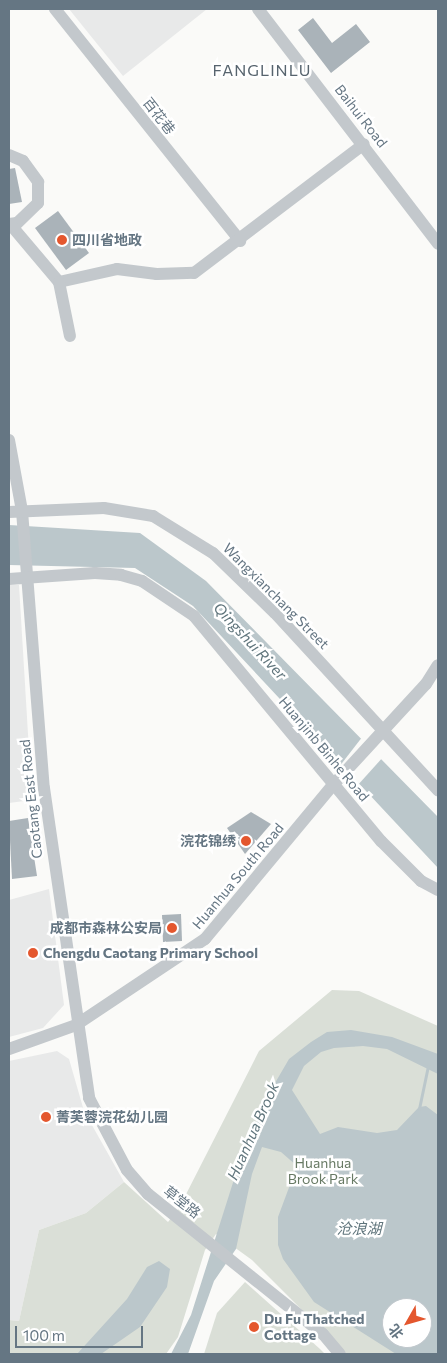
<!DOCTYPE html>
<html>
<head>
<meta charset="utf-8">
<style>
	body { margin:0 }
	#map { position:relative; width:447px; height:1363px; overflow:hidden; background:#fafaf8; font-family:Commissioner,"Noto Sans SC",sans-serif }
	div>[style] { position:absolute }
	.built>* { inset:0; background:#e8e9e9 }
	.green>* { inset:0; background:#dadfd7 }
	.water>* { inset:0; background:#bbc7cb }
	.pier>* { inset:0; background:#fafaf8 }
	.stream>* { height:2.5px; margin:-1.25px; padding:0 1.25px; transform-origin:1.25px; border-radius:1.25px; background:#bbc7cb }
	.building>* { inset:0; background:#aab3b9 }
	.minor>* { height:12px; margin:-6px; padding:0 6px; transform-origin:6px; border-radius:6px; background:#c3c8cc }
	.dots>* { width:14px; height:14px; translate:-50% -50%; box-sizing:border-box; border:2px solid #fff; border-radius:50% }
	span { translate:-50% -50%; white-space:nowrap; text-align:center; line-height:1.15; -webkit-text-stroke:5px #fff; paint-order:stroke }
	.street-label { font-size:14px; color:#657683 }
	.poi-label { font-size:14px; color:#657683; font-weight:700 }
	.left { translate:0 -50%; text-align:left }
	.right { translate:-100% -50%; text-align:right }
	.park-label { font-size:14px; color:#687a64 }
	.water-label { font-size:15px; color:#60757c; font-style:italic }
	.quarter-label { font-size:16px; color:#57646e; letter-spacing:1px }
	.frame { position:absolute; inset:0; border:10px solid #657683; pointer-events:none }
	.north { position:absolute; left:382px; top:1298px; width:50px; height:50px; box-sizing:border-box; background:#fff; border:1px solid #c1c8cd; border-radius:50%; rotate:232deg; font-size:14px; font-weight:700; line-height:20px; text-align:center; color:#657683 }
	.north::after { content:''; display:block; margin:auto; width:18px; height:22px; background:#e4572e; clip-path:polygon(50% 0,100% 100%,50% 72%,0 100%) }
	.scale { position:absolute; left:15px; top:1326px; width:128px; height:22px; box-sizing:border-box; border:2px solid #657683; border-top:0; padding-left:6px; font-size:15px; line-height:18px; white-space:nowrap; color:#657683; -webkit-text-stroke:4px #fff; paint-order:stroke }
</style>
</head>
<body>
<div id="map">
	<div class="built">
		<div style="clip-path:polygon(69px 9px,207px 9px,123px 76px)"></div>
		<div style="clip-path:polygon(9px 585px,19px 585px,32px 800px,9px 803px)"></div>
		<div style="clip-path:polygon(49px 889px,64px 1005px,43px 1028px,9px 1037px,9px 900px)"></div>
		<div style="clip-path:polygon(57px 1051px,69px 1059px,84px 1111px,124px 1182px,86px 1213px,39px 1230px,19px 1321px,9px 1320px,9px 1061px)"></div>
	</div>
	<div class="green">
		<div style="clip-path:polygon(evenodd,332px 990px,359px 991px,438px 1026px,438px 1354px,346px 1354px,252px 1260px,216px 1234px,205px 1250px,178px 1337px,166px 1354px,9px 1354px,9px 1320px,19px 1321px,39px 1230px,86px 1213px,124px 1182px,168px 1222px,179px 1208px,259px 1051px,332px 990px,392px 1308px,422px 1308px,422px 1338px,392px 1338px,392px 1308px)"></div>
		<div style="clip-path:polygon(245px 1282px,320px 1349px,325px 1354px,204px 1354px,217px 1313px)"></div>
	</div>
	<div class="water">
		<div style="clip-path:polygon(9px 525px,140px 533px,206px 581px,438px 817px,438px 868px,193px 606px,135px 568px,9px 565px)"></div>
		<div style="clip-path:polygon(evenodd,351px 1030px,392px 1037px,438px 1054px,438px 1074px,387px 1049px,363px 1046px,334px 1048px,321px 1052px,304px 1066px,292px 1090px,320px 1134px,338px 1127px,377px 1133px,397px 1130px,419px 1107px,426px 1106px,438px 1115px,438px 1354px,396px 1354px,314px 1302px,283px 1259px,278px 1245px,278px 1217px,297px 1166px,281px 1152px,262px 1147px,252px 1174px,236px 1249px,214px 1281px,188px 1354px,171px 1354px,191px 1315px,243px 1151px,275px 1083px,289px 1059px,311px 1042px,327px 1032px,351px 1030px,392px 1308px,422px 1308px,422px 1338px,392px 1338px,392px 1308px)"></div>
		<div style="clip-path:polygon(159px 1261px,170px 1269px,167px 1287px,140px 1327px,101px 1354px,77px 1354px,127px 1299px,147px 1267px)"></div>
	</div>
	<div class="pier">
		<div style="clip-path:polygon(363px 736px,384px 756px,357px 786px,339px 767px)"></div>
	</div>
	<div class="stream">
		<div style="left:419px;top:1109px;width:44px;rotate:-78.2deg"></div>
	</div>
	<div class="building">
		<div style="clip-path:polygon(313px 18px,332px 43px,356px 24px,370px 42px,331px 73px,298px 30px)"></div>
		<div style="clip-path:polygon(15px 168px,22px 202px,9px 204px,9px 169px)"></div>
		<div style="clip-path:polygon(58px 211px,89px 253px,66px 270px,35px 228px)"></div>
		<div style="clip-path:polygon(251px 812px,271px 824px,245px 854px,227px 828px)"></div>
		<div style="clip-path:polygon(28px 818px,37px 876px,12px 879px,9px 821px)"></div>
		<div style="clip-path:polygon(181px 914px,182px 941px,163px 942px,162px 915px)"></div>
	</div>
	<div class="minor">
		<div style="left:55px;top:9px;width:297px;rotate:51.4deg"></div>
		<div style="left:258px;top:9px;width:296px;rotate:52.5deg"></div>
		<div style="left:9px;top:155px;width:15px;rotate:23deg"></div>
		<div style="left:23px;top:161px;width:26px;rotate:54deg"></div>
		<div style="left:38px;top:182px;width:21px;rotate:90deg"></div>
		<div style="left:38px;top:203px;width:29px;rotate:136deg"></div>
		<div style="left:17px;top:223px;width:8px;rotate:173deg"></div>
		<div style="left:10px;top:224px;width:76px;rotate:49.8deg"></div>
		<div style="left:59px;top:282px;width:59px;rotate:-12.6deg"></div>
		<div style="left:117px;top:269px;width:40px;rotate:7.1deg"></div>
		<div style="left:157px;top:274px;width:37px;rotate:-2deg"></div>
		<div style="left:194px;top:273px;width:213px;rotate:-37.2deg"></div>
		<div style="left:59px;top:282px;width:55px;rotate:78.5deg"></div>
		<div style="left:9px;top:440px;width:72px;rotate:79.6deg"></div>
		<div style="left:22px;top:511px;width:278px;rotate:85.5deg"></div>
		<div style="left:44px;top:788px;width:313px;rotate:81.7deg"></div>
		<div style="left:89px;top:1098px;width:81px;rotate:62.2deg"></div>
		<div style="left:127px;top:1170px;width:32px;rotate:49deg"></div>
		<div style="left:148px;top:1194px;width:224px;rotate:38.7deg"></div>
		<div style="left:323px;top:1334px;width:26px;rotate:50deg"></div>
		<div style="left:9px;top:512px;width:95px;rotate:-2.4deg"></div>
		<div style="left:104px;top:508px;width:50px;rotate:9.3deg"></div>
		<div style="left:153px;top:516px;width:70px;rotate:31.7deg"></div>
		<div style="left:213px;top:553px;width:86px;rotate:44.1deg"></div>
		<div style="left:275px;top:613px;width:241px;rotate:47.4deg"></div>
		<div style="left:9px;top:579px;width:86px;rotate:-4deg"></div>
		<div style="left:95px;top:573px;width:26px;rotate:4deg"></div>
		<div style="left:121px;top:575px;width:22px;rotate:16deg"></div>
		<div style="left:142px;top:581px;width:63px;rotate:33.9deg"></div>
		<div style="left:194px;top:616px;width:293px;rotate:50.3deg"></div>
		<div style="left:381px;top:841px;width:57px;rotate:45deg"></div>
		<div style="left:421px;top:881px;width:19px;rotate:28deg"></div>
		<div style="left:9px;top:1049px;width:71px;rotate:-19.7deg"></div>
		<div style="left:76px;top:1025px;width:155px;rotate:-33.7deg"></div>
		<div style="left:205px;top:939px;width:200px;rotate:-50.3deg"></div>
		<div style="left:333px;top:785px;width:137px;rotate:-47.4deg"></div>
		<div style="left:426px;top:684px;width:22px;rotate:-58deg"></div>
	</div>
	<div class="dots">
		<div style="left:62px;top:240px;background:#e4572e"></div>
		<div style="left:246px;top:841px;background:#e4572e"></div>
		<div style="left:172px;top:928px;background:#e4572e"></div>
		<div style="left:33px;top:953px;background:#e4572e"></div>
		<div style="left:46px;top:1117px;background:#e4572e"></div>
		<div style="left:254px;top:1327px;background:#e4572e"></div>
	</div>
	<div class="street-label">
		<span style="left:159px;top:116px;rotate:52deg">百花巷</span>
		<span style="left:361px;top:116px;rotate:52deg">Baihui Road</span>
		<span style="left:276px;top:596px;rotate:45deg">Wangxianchang Street</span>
		<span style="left:324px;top:749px;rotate:50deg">Huanjinb Binhe Road</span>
		<span style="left:31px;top:799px;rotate:-96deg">Caotang East Road</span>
		<span style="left:238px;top:876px;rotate:-50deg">Huanhua South Road</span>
		<span style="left:182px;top:1202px;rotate:38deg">草堂路</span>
	</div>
	<div class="poi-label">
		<span class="left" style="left:72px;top:240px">四川省地政</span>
		<span class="right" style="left:236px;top:841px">浣花锦绣</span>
		<span class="right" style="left:162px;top:928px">成都市森林公安局</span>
		<span class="left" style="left:43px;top:953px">Chengdu Caotang Primary School</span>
		<span class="left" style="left:56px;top:1117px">菁芙蓉浣花幼儿园</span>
		<span class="left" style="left:264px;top:1327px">Du Fu Thatched<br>Cottage</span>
	</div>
	<div class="park-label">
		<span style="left:323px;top:1171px">Huanhua<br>Brook Park</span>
	</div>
	<div class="water-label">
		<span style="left:250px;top:641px;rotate:47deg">Qingshui River</span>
		<span style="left:253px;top:1131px;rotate:-66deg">Huanhua Brook</span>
		<span style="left:359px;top:1229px">沧浪湖</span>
	</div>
	<div class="quarter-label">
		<span style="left:262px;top:70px">FANGLINLU</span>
	</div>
	<div class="frame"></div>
	<div class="north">北</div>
	<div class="scale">100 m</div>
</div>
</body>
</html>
